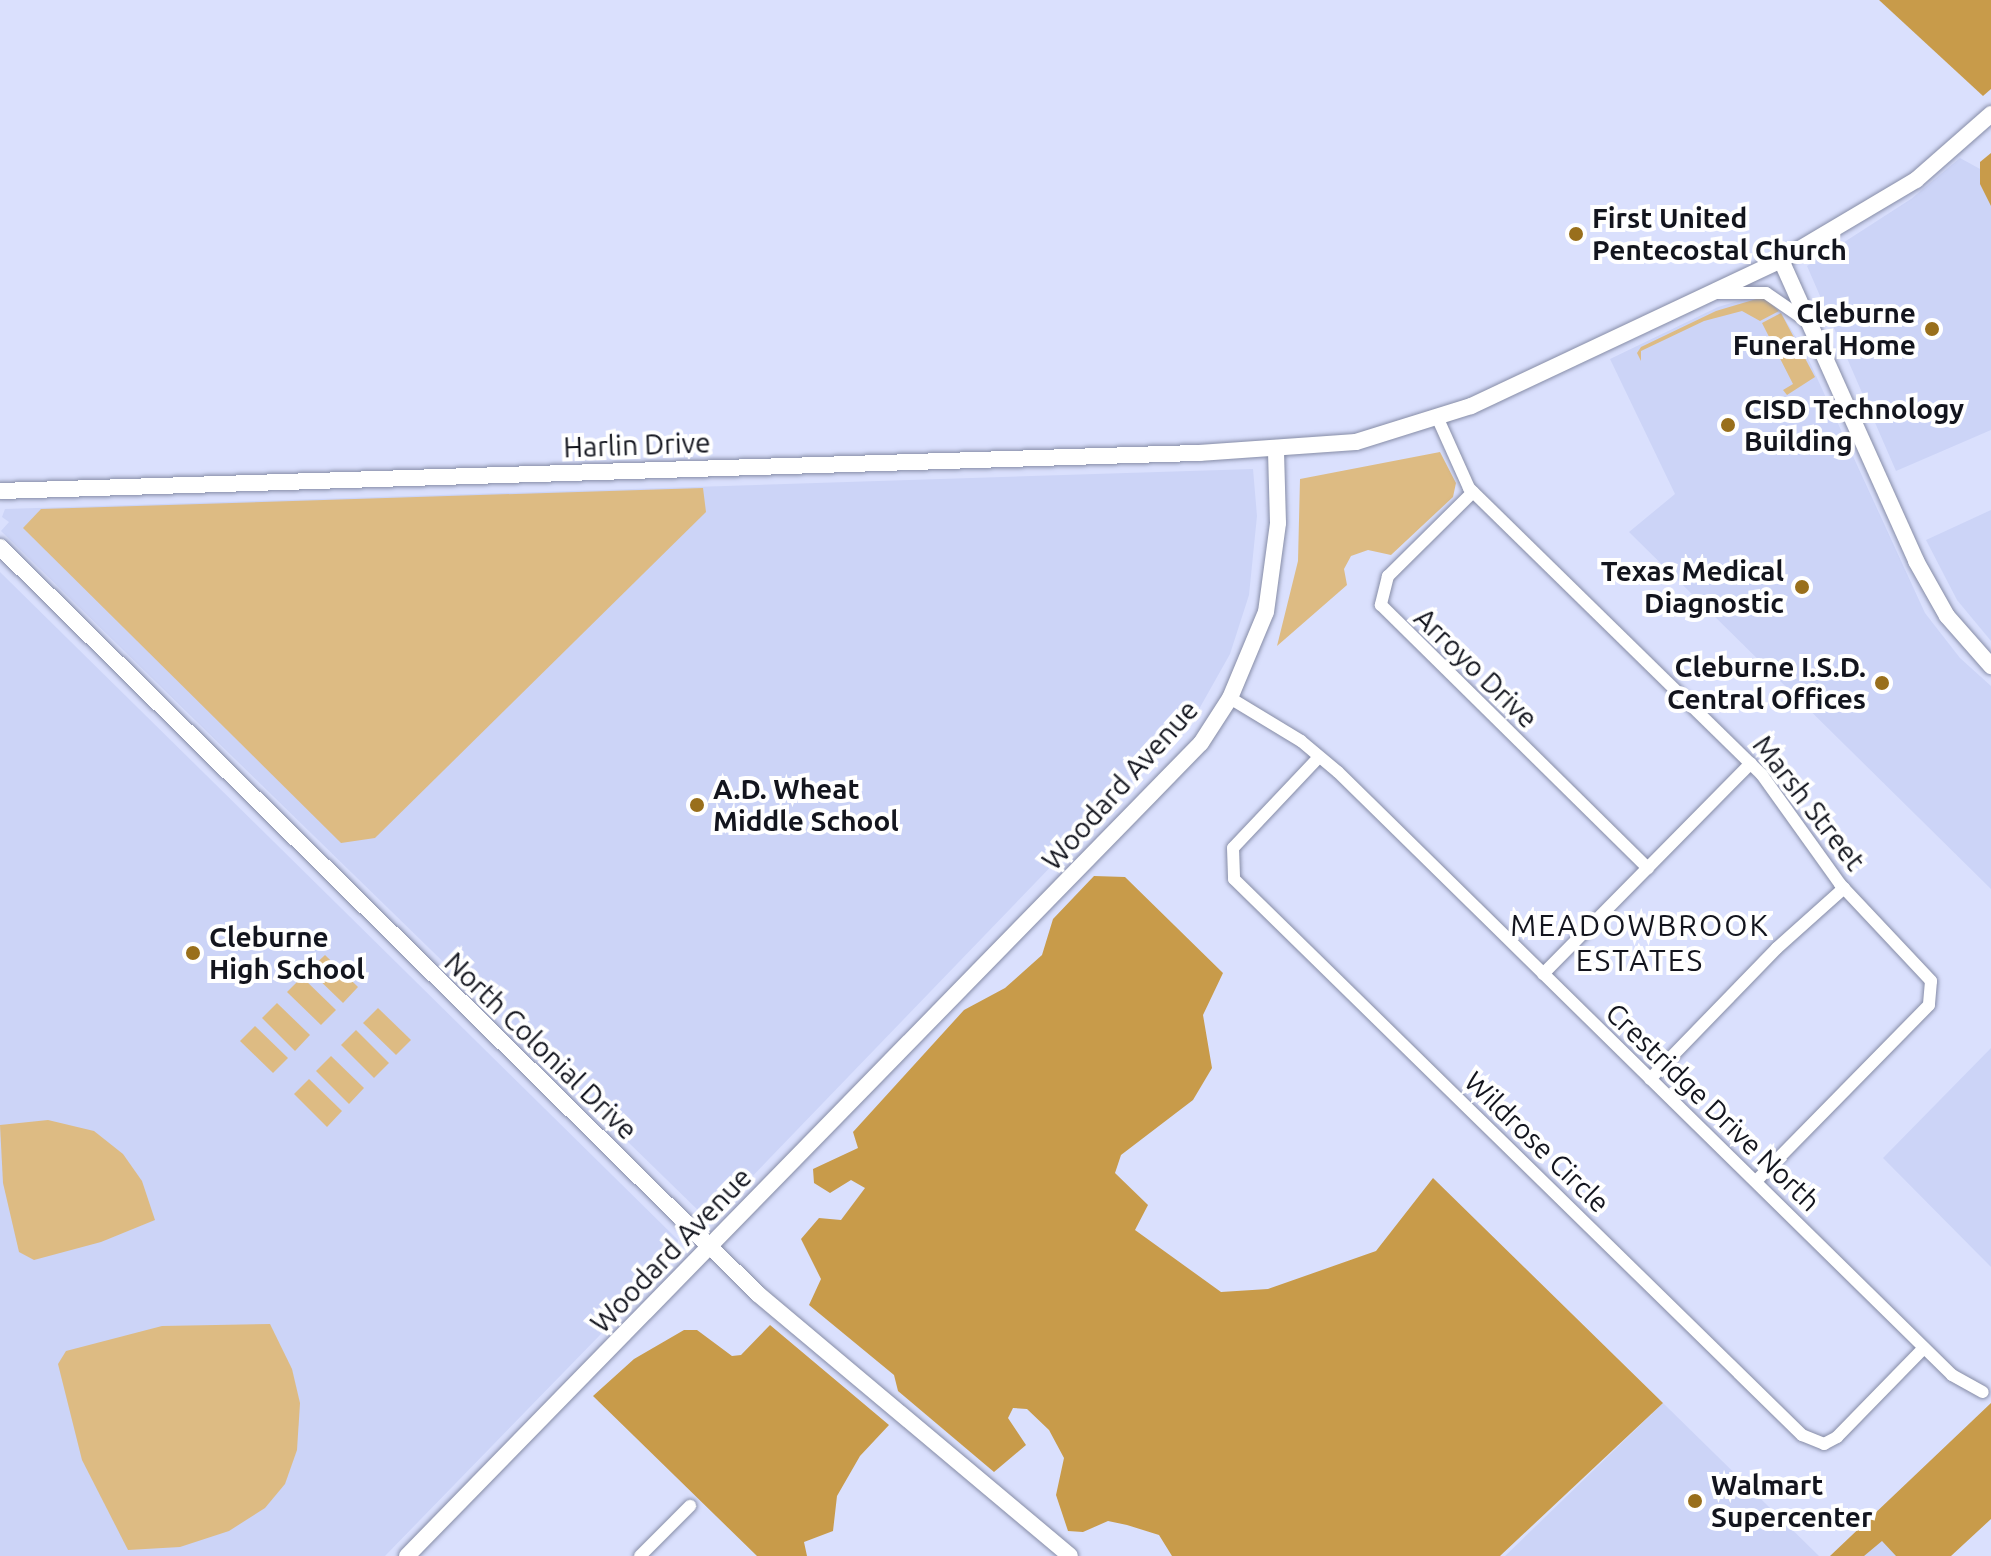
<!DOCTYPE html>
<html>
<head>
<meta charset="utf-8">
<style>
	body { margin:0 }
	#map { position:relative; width:1991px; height:1556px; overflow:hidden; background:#dae0fd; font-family:Ubuntu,sans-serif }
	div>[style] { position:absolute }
	.built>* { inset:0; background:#ccd4f7 }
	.green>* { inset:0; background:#ddbb83 }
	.forest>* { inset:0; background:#c89b4a }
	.roads { filter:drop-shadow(0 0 2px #868ca6) drop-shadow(0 0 2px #868ca6) }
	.street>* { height:12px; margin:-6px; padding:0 6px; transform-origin:6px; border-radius:6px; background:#fff }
	.secondary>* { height:16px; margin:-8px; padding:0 8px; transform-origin:8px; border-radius:8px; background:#fff }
	.dots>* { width:22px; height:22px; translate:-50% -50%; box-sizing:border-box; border:4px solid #fff; border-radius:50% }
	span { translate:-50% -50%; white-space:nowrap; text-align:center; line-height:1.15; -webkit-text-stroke:8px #fff; paint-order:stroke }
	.poi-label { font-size:28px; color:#13151e; font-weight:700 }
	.left { translate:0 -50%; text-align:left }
	.right { translate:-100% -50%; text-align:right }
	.street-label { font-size:28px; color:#13151e }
	.neighbourhood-label { font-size:30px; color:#13151e; letter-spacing:2px }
</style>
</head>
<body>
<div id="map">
	<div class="built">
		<div style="clip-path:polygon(1960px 158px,1991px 175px,1991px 430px,1896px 471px,1807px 266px,1911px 199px)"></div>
		<div style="clip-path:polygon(1758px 295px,1777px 306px,1806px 354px,1925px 613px,1960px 658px,1991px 686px,1991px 889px,1629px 532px,1675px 494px,1610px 359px,1718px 307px)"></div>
		<div style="clip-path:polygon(1253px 469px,1257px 516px,1249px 595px,1230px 654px,1194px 718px,717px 1213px,712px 1216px,706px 1209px,705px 1217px,1px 531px,9px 522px,2px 517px,5px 509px)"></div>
		<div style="clip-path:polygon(1991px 510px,1991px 641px,1957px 600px,1926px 540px)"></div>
		<div style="clip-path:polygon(0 572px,678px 1240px,675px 1258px,385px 1556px,0 1556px)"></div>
		<div style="clip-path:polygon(1991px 1048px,1991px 1267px,1883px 1158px)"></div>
		<div style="clip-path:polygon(1663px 1403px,1819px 1556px,1505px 1556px)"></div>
		<div style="clip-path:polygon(1882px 1532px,1904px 1556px,1857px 1556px)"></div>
	</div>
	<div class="green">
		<div style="clip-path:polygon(1763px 297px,1779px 311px,1760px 321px,1742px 311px,1704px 321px,1641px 351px,1641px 361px,1637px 353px,1641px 347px,1716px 311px)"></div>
		<div style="clip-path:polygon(1781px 313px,1815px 377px,1787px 395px,1783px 390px,1793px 384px,1762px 323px)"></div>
		<div style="clip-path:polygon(1440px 452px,1456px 483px,1453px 497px,1391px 555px,1368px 550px,1351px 556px,1344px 569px,1347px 585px,1277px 646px,1298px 561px,1300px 479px)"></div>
		<div style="clip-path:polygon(703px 488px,706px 512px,375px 838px,341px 843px,23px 528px,41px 509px)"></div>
		<div style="clip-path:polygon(325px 955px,358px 987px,343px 1003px,309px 970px)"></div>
		<div style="clip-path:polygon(302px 977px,336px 1010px,321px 1025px,287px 992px)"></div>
		<div style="clip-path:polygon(277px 1003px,310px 1035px,295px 1051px,262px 1018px)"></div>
		<div style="clip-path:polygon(378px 1008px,411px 1040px,396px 1055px,363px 1023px)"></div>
		<div style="clip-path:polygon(255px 1026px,288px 1058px,273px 1073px,240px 1041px)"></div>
		<div style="clip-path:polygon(356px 1030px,389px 1063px,374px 1078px,341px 1045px)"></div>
		<div style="clip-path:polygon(331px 1056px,364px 1088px,349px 1104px,316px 1071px)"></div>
		<div style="clip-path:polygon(309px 1079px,342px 1111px,327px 1127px,294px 1094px)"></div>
		<div style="clip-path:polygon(48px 1120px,94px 1131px,123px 1154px,142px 1181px,155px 1220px,101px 1242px,34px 1260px,19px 1252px,3px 1183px,0 1125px)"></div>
		<div style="clip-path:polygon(270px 1324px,292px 1369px,300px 1403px,297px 1450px,285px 1484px,265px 1508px,229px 1531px,180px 1547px,128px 1550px,82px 1460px,58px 1364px,66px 1351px,162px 1326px)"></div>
	</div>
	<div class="forest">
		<div style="clip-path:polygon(1879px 0,1991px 0,1991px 89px,1983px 96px)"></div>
		<div style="clip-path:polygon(1991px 153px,1991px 206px,1980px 184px,1980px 162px)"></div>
		<div style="clip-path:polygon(1094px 876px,1125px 877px,1223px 973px,1203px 1015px,1212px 1068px,1193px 1100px,1121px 1155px,1115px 1173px,1148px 1205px,1135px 1230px,1221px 1292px,1268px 1289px,1376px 1251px,1433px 1178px,1663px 1403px,1500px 1556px,1172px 1556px,1159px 1535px,1127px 1525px,1108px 1521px,1083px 1532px,1068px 1531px,1056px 1495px,1064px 1458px,1049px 1430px,1027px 1409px,1013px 1408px,1008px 1418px,1026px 1445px,994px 1472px,898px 1391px,894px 1375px,809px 1305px,821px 1279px,801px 1239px,819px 1218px,841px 1220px,865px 1188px,851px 1180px,830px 1193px,814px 1183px,813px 1169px,858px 1148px,853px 1132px,964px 1010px,1005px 988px,1042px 955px,1053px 919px)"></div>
		<div style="clip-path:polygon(770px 1325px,889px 1425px,860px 1456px,837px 1496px,833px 1531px,804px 1542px,807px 1556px,757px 1556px,593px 1396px,634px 1359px,684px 1330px,697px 1330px,732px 1356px,741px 1355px)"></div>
		<div style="clip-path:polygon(1991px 1403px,1991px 1519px,1951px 1556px,1896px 1556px,1882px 1541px,1864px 1556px,1830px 1556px)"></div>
	</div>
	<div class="roads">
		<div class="street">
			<div style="left:1716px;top:293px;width:50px"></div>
			<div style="left:1766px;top:293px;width:51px;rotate:34.6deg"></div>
			<div style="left:1438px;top:419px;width:76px;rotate:65.8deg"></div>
			<div style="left:1469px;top:488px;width:410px;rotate:44.4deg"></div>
			<div style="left:1762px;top:775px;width:134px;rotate:54.4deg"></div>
			<div style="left:1840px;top:884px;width:133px;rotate:46.8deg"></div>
			<div style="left:1931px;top:981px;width:24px;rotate:95deg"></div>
			<div style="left:1929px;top:1005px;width:247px;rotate:134.5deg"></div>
			<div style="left:1473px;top:492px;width:120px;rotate:135.3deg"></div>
			<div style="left:1388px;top:576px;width:30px;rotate:104deg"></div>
			<div style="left:1381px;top:605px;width:375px;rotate:44.6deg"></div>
			<div style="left:1230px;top:698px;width:83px;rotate:31.2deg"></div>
			<div style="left:1301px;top:741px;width:48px;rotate:40deg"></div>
			<div style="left:1338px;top:772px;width:861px;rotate:44.48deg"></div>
			<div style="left:1952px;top:1375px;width:35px;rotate:29deg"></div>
			<div style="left:1319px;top:757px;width:125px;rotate:133.4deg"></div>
			<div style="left:1233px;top:848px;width:31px;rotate:88deg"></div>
			<div style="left:1234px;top:879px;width:795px;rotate:44.39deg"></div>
			<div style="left:1802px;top:1435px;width:24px;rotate:22deg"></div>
			<div style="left:1824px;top:1444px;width:15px;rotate:-28deg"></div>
			<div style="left:1837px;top:1437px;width:124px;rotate:-45.7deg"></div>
			<div style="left:1543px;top:974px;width:296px;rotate:-45.4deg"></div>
			<div style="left:1650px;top:1079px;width:182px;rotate:-45.9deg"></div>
			<div style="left:1777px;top:948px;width:90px;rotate:-41.8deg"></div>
			<div style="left:640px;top:1556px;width:71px;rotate:-45deg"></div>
		</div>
		<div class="secondary">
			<div style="left:1781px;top:260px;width:330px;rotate:65.8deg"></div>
			<div style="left:1916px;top:561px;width:63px;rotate:60.6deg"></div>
			<div style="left:1947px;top:616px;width:67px;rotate:48.7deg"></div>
			<div style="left:0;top:491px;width:1200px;rotate:-1.82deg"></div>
			<div style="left:1199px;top:453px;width:157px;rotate:-4deg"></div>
			<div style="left:1356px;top:442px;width:121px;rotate:-17.4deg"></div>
			<div style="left:1471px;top:406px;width:343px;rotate:-25.2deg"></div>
			<div style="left:1781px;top:260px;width:157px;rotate:-30.7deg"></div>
			<div style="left:1916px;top:180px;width:100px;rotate:-41.3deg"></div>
			<div style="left:0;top:547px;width:1064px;rotate:44.58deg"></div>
			<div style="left:758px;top:1294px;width:407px;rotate:40deg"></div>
			<div style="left:407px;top:1556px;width:1136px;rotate:-45.68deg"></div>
			<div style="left:1201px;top:743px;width:54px;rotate:-57.2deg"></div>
			<div style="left:1230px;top:698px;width:93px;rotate:-67.3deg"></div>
			<div style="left:1266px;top:612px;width:90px;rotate:-82.3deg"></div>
			<div style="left:1278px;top:523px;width:72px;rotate:-91.6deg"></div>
		</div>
	</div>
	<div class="dots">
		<div style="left:1576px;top:234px;background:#996f1c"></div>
		<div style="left:1932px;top:329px;background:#996f1c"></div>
		<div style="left:1728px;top:425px;background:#996f1c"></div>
		<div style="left:1802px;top:587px;background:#996f1c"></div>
		<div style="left:1882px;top:683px;background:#996f1c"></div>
		<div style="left:697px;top:805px;background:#996f1c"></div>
		<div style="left:193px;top:953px;background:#996f1c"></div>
		<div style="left:1695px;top:1501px;background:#996f1c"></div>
	</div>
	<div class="poi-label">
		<span class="left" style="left:1592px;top:234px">First United<br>Pentecostal Church</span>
		<span class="right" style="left:1916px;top:329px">Cleburne<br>Funeral Home</span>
		<span class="left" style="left:1744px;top:425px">CISD Technology<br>Building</span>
		<span class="right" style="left:1784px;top:587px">Texas Medical<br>Diagnostic</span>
		<span class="right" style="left:1866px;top:683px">Cleburne I.S.D.<br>Central Offices</span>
		<span class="left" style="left:713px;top:805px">A.D. Wheat<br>Middle School</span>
		<span class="left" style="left:209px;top:953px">Cleburne<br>High School</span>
		<span class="left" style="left:1711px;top:1501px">Walmart<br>Supercenter</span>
	</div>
	<div class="street-label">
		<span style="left:637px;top:445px;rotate:-2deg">Harlin Drive</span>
		<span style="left:1476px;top:668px;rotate:44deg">Arroyo Drive</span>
		<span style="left:1120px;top:785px;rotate:-48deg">Woodard Avenue</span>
		<span style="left:1809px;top:803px;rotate:52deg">Marsh Street</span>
		<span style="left:541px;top:1046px;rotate:44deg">North Colonial Drive</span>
		<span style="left:1713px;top:1107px;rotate:44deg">Crestridge Drive North</span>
		<span style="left:1537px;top:1142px;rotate:44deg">Wildrose Circle</span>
		<span style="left:671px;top:1250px;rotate:-46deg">Woodard Avenue</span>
	</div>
	<div class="neighbourhood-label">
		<span style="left:1640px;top:942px">MEADOWBROOK<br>ESTATES</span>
	</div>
</div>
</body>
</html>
